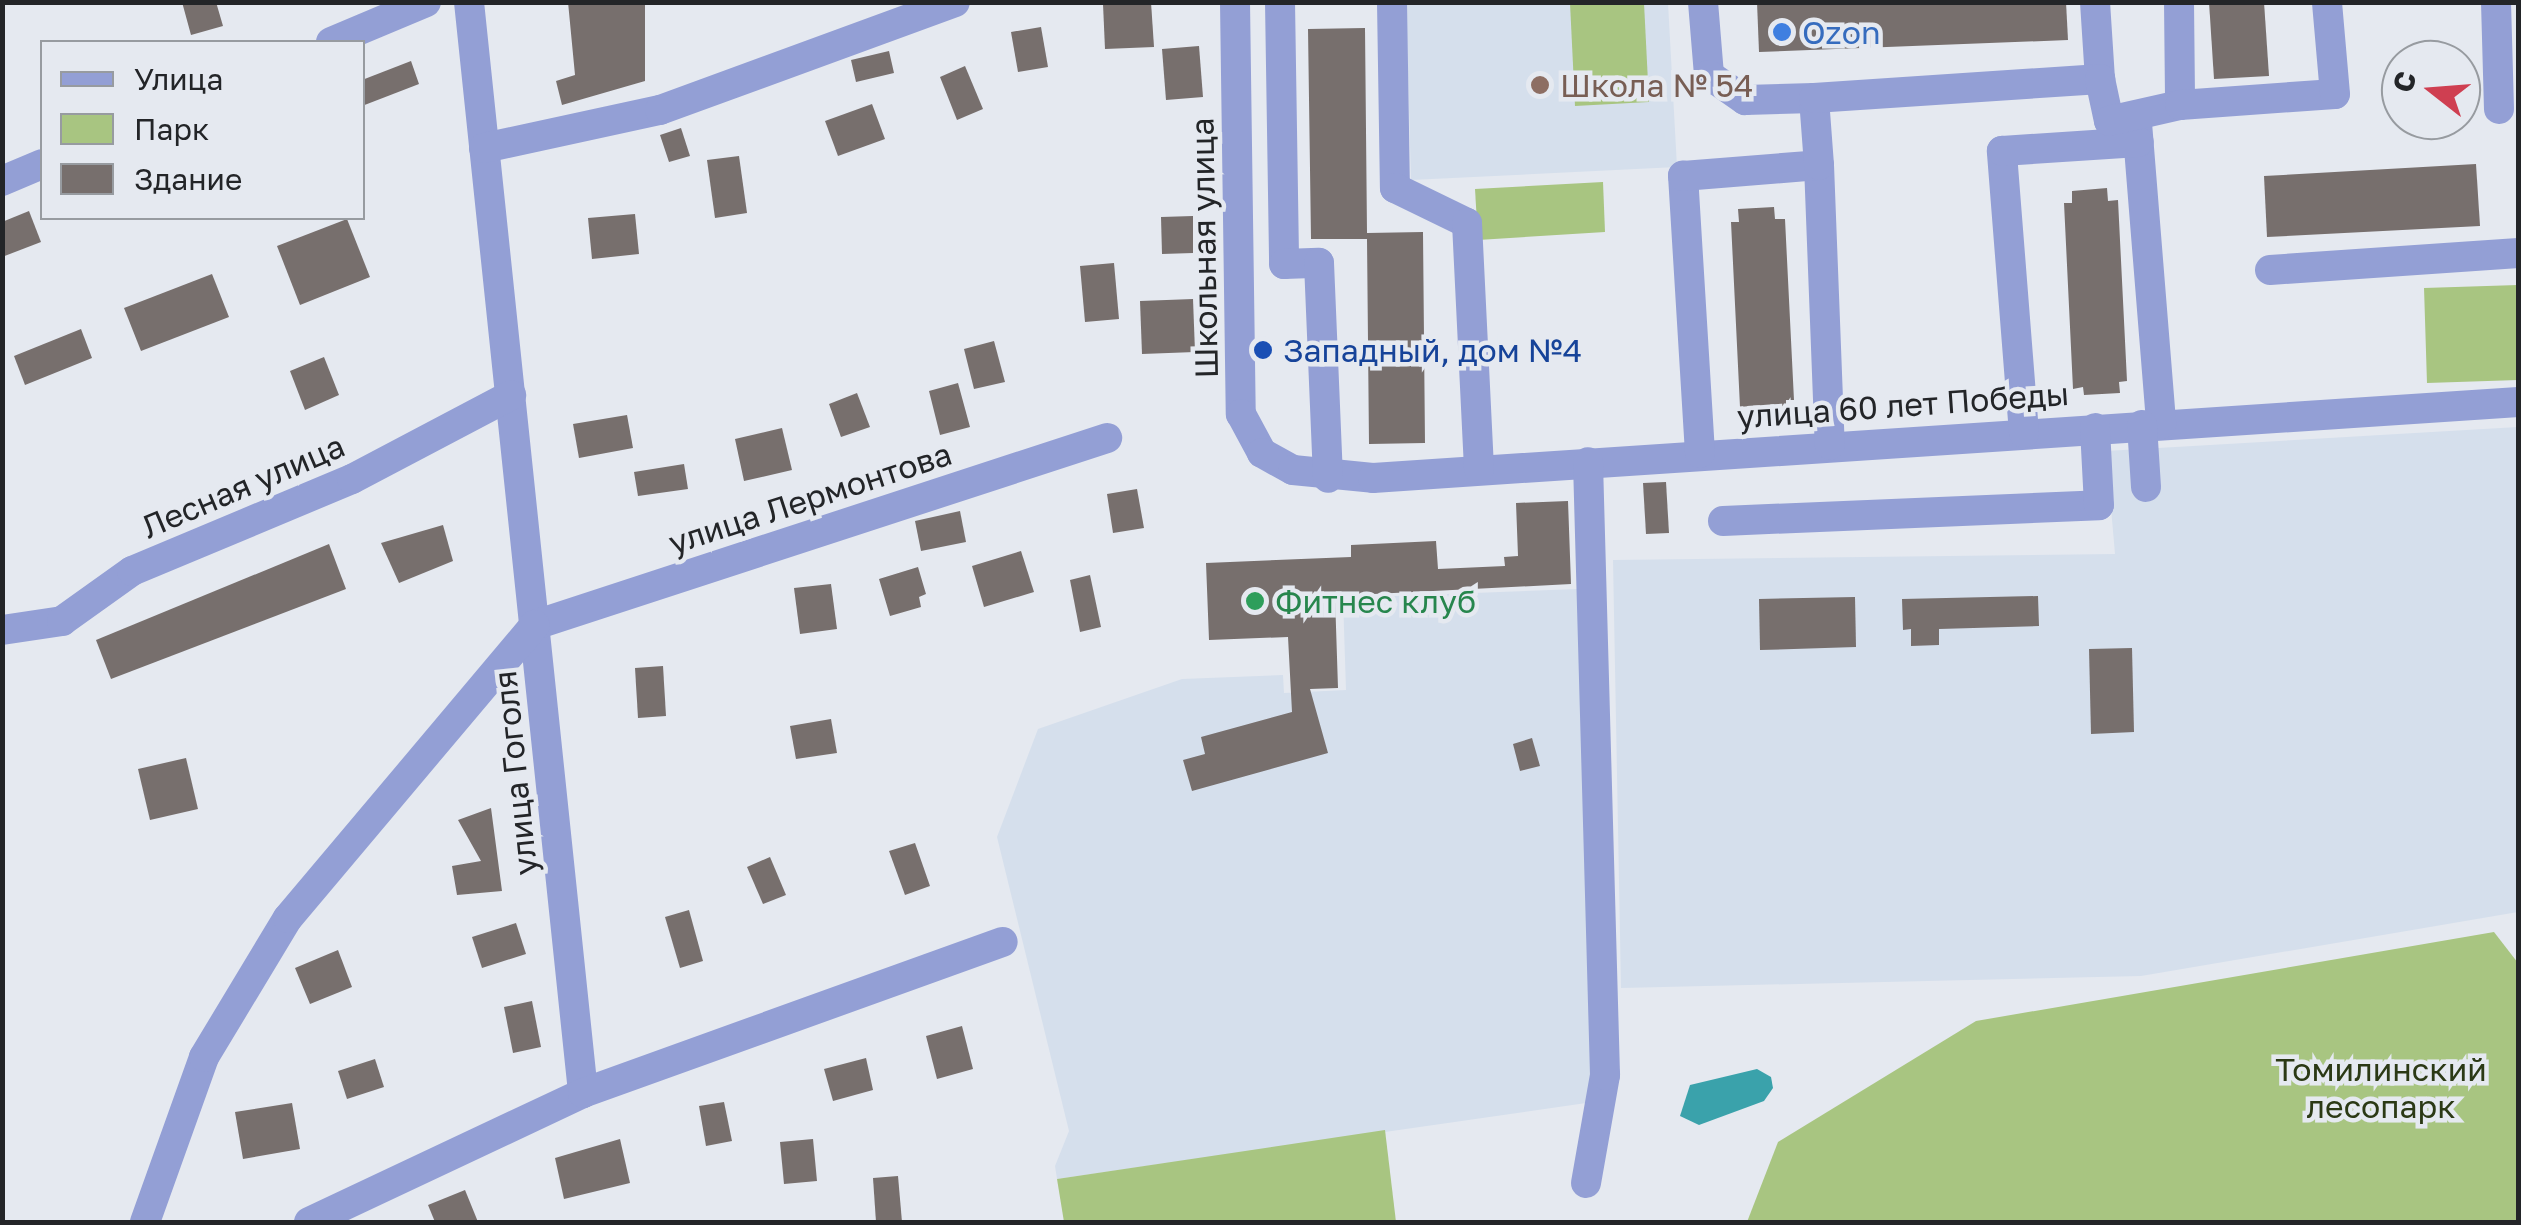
<!DOCTYPE html>
<html>
<head>
<meta charset="utf-8">
<style>
	body { margin:0 }
	#map { position:relative; width:2521px; height:1225px; overflow:hidden; background:#e5e9f0; font-family:"Golos Text",sans-serif }
	div>[style] { position:absolute }
	.built>* { inset:0; background:#d5dfec }
	.green>* { inset:0; background:#a8c581 }
	.water>* { inset:0; background:#3aa2ab }
	.building>* { inset:0; background:#776f6d }
	.minor>* { height:30px; margin:-15px; padding:0 15px; transform-origin:15px; border-radius:15px; background:#939fd5 }
	.dots>* { width:28px; height:28px; translate:-50% -50%; box-sizing:border-box; border:5px solid #e5e9f0; border-radius:50% }
	span { translate:-50% -50%; white-space:nowrap; text-align:center; line-height:1.15; -webkit-text-stroke:9px #e5e9f0; paint-order:stroke }
	.shop-label { font-size:32px; color:#366cbe }
	.left { translate:0 -50%; text-align:left }
	.education-label { font-size:32px; color:#785e54 }
	.street-label { font-size:32px; color:#232528 }
	.transit-label { font-size:32px; color:#164399 }
	.leisure-label { font-size:32px; color:#27864d }
	.park-label { font-size:32px; color:#2b3915 }
	.frame { position:absolute; inset:0; border:5px solid #232528; pointer-events:none }
	.legend { position:absolute; left:40px; top:40px; width:325px; height:180px; box-sizing:border-box; background:#e5e9f0; border:2px solid #979ba0; margin:0; padding:12px 18px; list-style:none; font-size:30px; color:#232528 }
	.legend li { display:flex; align-items:center; gap:20px; height:50px }
	.legend b { width:50px; border:2px solid #979ba0 }
	.north { position:absolute; left:2381px; top:40px; width:100px; height:100px; box-sizing:border-box; background:#e5e9f0; border:2px solid #979ba0; border-radius:50%; rotate:287deg; font-size:28px; font-weight:700; line-height:40px; text-align:center; color:#232528 }
	.north::after { content:''; display:block; margin:auto; width:35px; height:45px; background:#cf3f51; clip-path:polygon(50% 0,100% 100%,50% 72%,0 100%) }
</style>
</head>
<body>
<div id="map">
	<div class="built">
		<div style="clip-path:polygon(1406px 3px,1668px 3px,1677px 167px,1411px 180px)"></div>
		<div style="clip-path:polygon(2518px 427px,2518px 912px,2141px 976px,1621px 988px,1613px 560px,2115px 554px,2106px 451px)"></div>
		<div style="clip-path:polygon(1578px 589px,1593px 1102px,1057px 1179px,1055px 1166px,1069px 1131px,997px 837px,1038px 729px,1182px 679px,1283px 675px,1284px 693px,1346px 690px,1343px 598px)"></div>
	</div>
	<div class="green">
		<div style="clip-path:polygon(1570px 3px,1644px 3px,1649px 102px,1575px 106px)"></div>
		<div style="clip-path:polygon(1603px 182px,1605px 232px,1478px 240px,1475px 189px)"></div>
		<div style="clip-path:polygon(2518px 285px,2518px 380px,2427px 383px,2424px 288px)"></div>
		<div style="clip-path:polygon(2494px 932px,2518px 963px,2518px 1222px,1747px 1222px,1778px 1142px,1976px 1021px)"></div>
		<div style="clip-path:polygon(1385px 1130px,1396px 1222px,1064px 1222px,1057px 1179px)"></div>
	</div>
	<div class="water">
		<div style="clip-path:polygon(1757px 1069px,1771px 1077px,1773px 1088px,1764px 1101px,1699px 1125px,1680px 1116px,1690px 1085px)"></div>
	</div>
	<div class="building">
		<div style="clip-path:polygon(182px 2px,216px 2px,223px 26px,191px 35px)"></div>
		<div style="clip-path:polygon(568px 2px,645px 2px,645px 81px,562px 105px,556px 81px,575px 75px)"></div>
		<div style="clip-path:polygon(1123px 2px,1151px 2px,1154px 47px,1105px 49px,1103px 4px)"></div>
		<div style="clip-path:polygon(1757px 2px,2066px 2px,2068px 40px,1759px 52px)"></div>
		<div style="clip-path:polygon(2209px 2px,2264px 2px,2269px 76px,2214px 79px)"></div>
		<div style="clip-path:polygon(1041px 27px,1048px 67px,1018px 72px,1011px 32px)"></div>
		<div style="clip-path:polygon(1365px 28px,1367px 233px,1423px 232px,1425px 443px,1369px 444px,1367px 239px,1311px 239px,1308px 29px)"></div>
		<div style="clip-path:polygon(1199px 46px,1203px 97px,1166px 100px,1162px 49px)"></div>
		<div style="clip-path:polygon(889px 51px,894px 73px,856px 82px,851px 60px)"></div>
		<div style="clip-path:polygon(411px 61px,419px 84px,362px 106px,362px 80px)"></div>
		<div style="clip-path:polygon(965px 66px,983px 109px,957px 120px,940px 77px)"></div>
		<div style="clip-path:polygon(872px 104px,885px 139px,838px 156px,825px 121px)"></div>
		<div style="clip-path:polygon(681px 128px,690px 156px,669px 162px,660px 135px)"></div>
		<div style="clip-path:polygon(739px 156px,747px 213px,715px 218px,707px 160px)"></div>
		<div style="clip-path:polygon(2476px 164px,2480px 226px,2267px 237px,2264px 176px)"></div>
		<div style="clip-path:polygon(2107px 188px,2108px 201px,2118px 200px,2127px 381px,2119px 382px,2120px 393px,2084px 395px,2083px 387px,2073px 389px,2064px 203px,2072px 203px,2072px 191px)"></div>
		<div style="clip-path:polygon(1774px 207px,1775px 219px,1785px 219px,1794px 400px,1786px 400px,1786px 412px,1750px 414px,1750px 406px,1740px 407px,1731px 222px,1739px 222px,1738px 209px)"></div>
		<div style="clip-path:polygon(29px 211px,41px 242px,2px 257px,2px 222px)"></div>
		<div style="clip-path:polygon(635px 214px,639px 254px,592px 259px,588px 218px)"></div>
		<div style="clip-path:polygon(1193px 216px,1193px 253px,1162px 254px,1161px 217px)"></div>
		<div style="clip-path:polygon(347px 219px,370px 277px,300px 305px,277px 246px)"></div>
		<div style="clip-path:polygon(1114px 263px,1119px 319px,1085px 322px,1080px 266px)"></div>
		<div style="clip-path:polygon(212px 274px,229px 317px,141px 351px,124px 308px)"></div>
		<div style="clip-path:polygon(1193px 299px,1195px 352px,1142px 354px,1140px 301px)"></div>
		<div style="clip-path:polygon(81px 329px,92px 358px,25px 385px,14px 356px)"></div>
		<div style="clip-path:polygon(994px 341px,1005px 382px,974px 389px,964px 349px)"></div>
		<div style="clip-path:polygon(324px 357px,339px 395px,305px 410px,290px 371px)"></div>
		<div style="clip-path:polygon(958px 383px,970px 427px,940px 435px,929px 391px)"></div>
		<div style="clip-path:polygon(857px 393px,870px 427px,841px 437px,829px 404px)"></div>
		<div style="clip-path:polygon(627px 415px,633px 448px,579px 458px,573px 424px)"></div>
		<div style="clip-path:polygon(782px 428px,792px 470px,744px 481px,735px 439px)"></div>
		<div style="clip-path:polygon(684px 464px,688px 489px,638px 496px,634px 472px)"></div>
		<div style="clip-path:polygon(1666px 482px,1669px 533px,1646px 534px,1643px 483px)"></div>
		<div style="clip-path:polygon(1137px 489px,1144px 528px,1113px 533px,1107px 494px)"></div>
		<div style="clip-path:polygon(1568px 501px,1571px 584px,1335px 596px,1338px 688px,1310px 689px,1328px 753px,1192px 791px,1183px 760px,1205px 754px,1201px 737px,1292px 712px,1288px 637px,1209px 640px,1206px 563px,1351px 557px,1351px 545px,1436px 541px,1438px 569px,1505px 566px,1504px 557px,1518px 556px,1516px 503px)"></div>
		<div style="clip-path:polygon(960px 511px,966px 542px,921px 551px,915px 521px)"></div>
		<div style="clip-path:polygon(443px 525px,453px 561px,399px 583px,381px 543px)"></div>
		<div style="clip-path:polygon(329px 544px,346px 589px,111px 679px,96px 640px)"></div>
		<div style="clip-path:polygon(1021px 551px,1034px 592px,984px 607px,972px 566px)"></div>
		<div style="clip-path:polygon(918px 567px,926px 594px,919px 597px,921px 607px,890px 616px,879px 579px)"></div>
		<div style="clip-path:polygon(1090px 575px,1101px 627px,1080px 632px,1070px 580px)"></div>
		<div style="clip-path:polygon(831px 584px,837px 629px,800px 634px,794px 588px)"></div>
		<div style="clip-path:polygon(2038px 596px,2039px 626px,1939px 629px,1939px 645px,1911px 646px,1911px 629px,1903px 630px,1902px 599px)"></div>
		<div style="clip-path:polygon(1855px 597px,1856px 647px,1760px 650px,1759px 599px)"></div>
		<div style="clip-path:polygon(2132px 648px,2134px 732px,2091px 734px,2089px 649px)"></div>
		<div style="clip-path:polygon(663px 666px,666px 716px,638px 718px,635px 668px)"></div>
		<div style="clip-path:polygon(831px 719px,837px 753px,796px 759px,790px 726px)"></div>
		<div style="clip-path:polygon(1532px 738px,1540px 766px,1520px 771px,1513px 744px)"></div>
		<div style="clip-path:polygon(186px 758px,198px 809px,150px 820px,138px 769px)"></div>
		<div style="clip-path:polygon(491px 808px,502px 891px,457px 895px,452px 866px,481px 861px,458px 820px)"></div>
		<div style="clip-path:polygon(915px 843px,930px 886px,905px 895px,889px 851px)"></div>
		<div style="clip-path:polygon(770px 857px,786px 895px,763px 904px,747px 867px)"></div>
		<div style="clip-path:polygon(689px 910px,703px 961px,680px 968px,665px 917px)"></div>
		<div style="clip-path:polygon(516px 923px,526px 954px,482px 968px,472px 937px)"></div>
		<div style="clip-path:polygon(338px 950px,352px 987px,310px 1004px,295px 968px)"></div>
		<div style="clip-path:polygon(532px 1001px,541px 1047px,513px 1053px,504px 1007px)"></div>
		<div style="clip-path:polygon(962px 1026px,973px 1069px,937px 1079px,926px 1036px)"></div>
		<div style="clip-path:polygon(866px 1058px,873px 1090px,833px 1101px,824px 1069px)"></div>
		<div style="clip-path:polygon(375px 1059px,384px 1087px,347px 1099px,338px 1071px)"></div>
		<div style="clip-path:polygon(724px 1102px,732px 1141px,706px 1146px,699px 1106px)"></div>
		<div style="clip-path:polygon(292px 1103px,300px 1149px,243px 1159px,235px 1112px)"></div>
		<div style="clip-path:polygon(620px 1139px,630px 1183px,564px 1199px,555px 1158px)"></div>
		<div style="clip-path:polygon(813px 1139px,817px 1181px,784px 1184px,780px 1142px)"></div>
		<div style="clip-path:polygon(898px 1176px,902px 1222px,876px 1222px,873px 1178px)"></div>
		<div style="clip-path:polygon(465px 1190px,478px 1222px,435px 1222px,428px 1205px)"></div>
	</div>
	<div class="minor">
		<div style="left:469px;top:2px;width:1097px;rotate:84.03deg"></div>
		<div style="left:1235px;top:2px;width:412px;rotate:89.2deg"></div>
		<div style="left:1241px;top:414px;width:44px;rotate:61.7deg"></div>
		<div style="left:1262px;top:453px;width:35px;rotate:29deg"></div>
		<div style="left:1293px;top:470px;width:80px;rotate:5.7deg"></div>
		<div style="left:1373px;top:478px;width:1148px;rotate:-3.8deg"></div>
		<div style="left:1280px;top:2px;width:262px;rotate:89.1deg"></div>
		<div style="left:1284px;top:264px;width:35px;rotate:-2deg"></div>
		<div style="left:1319px;top:263px;width:215px;rotate:87.6deg"></div>
		<div style="left:1392px;top:2px;width:186px;rotate:89.1deg"></div>
		<div style="left:1395px;top:188px;width:80px;rotate:25.9deg"></div>
		<div style="left:1467px;top:223px;width:246px;rotate:87.2deg"></div>
		<div style="left:1703px;top:2px;width:73px;rotate:85.3deg"></div>
		<div style="left:1709px;top:75px;width:44px;rotate:34.8deg"></div>
		<div style="left:1745px;top:100px;width:69px;rotate:-1.7deg"></div>
		<div style="left:2095px;top:2px;width:77px;rotate:86.3deg"></div>
		<div style="left:2179px;top:2px;width:103px;rotate:89.4deg"></div>
		<div style="left:2496px;top:2px;width:107px;rotate:88.4deg"></div>
		<div style="left:331px;top:42px;width:103px;rotate:-22.8deg"></div>
		<div style="left:2137px;top:123px;width:302px;rotate:85.4deg"></div>
		<div style="left:484px;top:148px;width:180px;rotate:-12.2deg"></div>
		<div style="left:660px;top:110px;width:314px;rotate:-20.1deg"></div>
		<div style="left:1819px;top:165px;width:280px;rotate:87.8deg"></div>
		<div style="left:2px;top:181px;width:43px;rotate:-23deg"></div>
		<div style="left:2270px;top:270px;width:249px;rotate:-3.9deg"></div>
		<div style="left:2142px;top:425px;width:62px;rotate:86.3deg"></div>
		<div style="left:2024px;top:433px;width:283px;rotate:-94.5deg"></div>
		<div style="left:2002px;top:151px;width:137px;rotate:-3.8deg"></div>
		<div style="left:1700px;top:453px;width:278px;rotate:-93.5deg"></div>
		<div style="left:1683px;top:176px;width:136px;rotate:-4.6deg"></div>
		<div style="left:1819px;top:165px;width:67px;rotate:-94.3deg"></div>
		<div style="left:1814px;top:98px;width:287px;rotate:-3.8deg"></div>
		<div style="left:2100px;top:79px;width:43px;rotate:77.9deg"></div>
		<div style="left:2109px;top:121px;width:73px;rotate:-12.7deg"></div>
		<div style="left:2180px;top:105px;width:155px;rotate:-4.1deg"></div>
		<div style="left:2335px;top:94px;width:92px;rotate:-95deg"></div>
		<div style="left:1723px;top:521px;width:376px;rotate:-2.4deg"></div>
		<div style="left:2099px;top:505px;width:77px;rotate:-93deg"></div>
		<div style="left:535px;top:625px;width:602px;rotate:-18.1deg"></div>
		<div style="left:2px;top:630px;width:61px;rotate:-8.5deg"></div>
		<div style="left:62px;top:621px;width:86px;rotate:-35.5deg"></div>
		<div style="left:132px;top:571px;width:238px;rotate:-22.7deg"></div>
		<div style="left:352px;top:479px;width:180px;rotate:-27.8deg"></div>
		<div style="left:1586px;top:1183px;width:110px;rotate:-80deg"></div>
		<div style="left:1605px;top:1075px;width:613px;rotate:-91.59deg"></div>
		<div style="left:145px;top:1222px;width:175px;rotate:-70.3deg"></div>
		<div style="left:204px;top:1057px;width:162px;rotate:-58.9deg"></div>
		<div style="left:288px;top:918px;width:383px;rotate:-49.9deg"></div>
		<div style="left:309px;top:1222px;width:303px;rotate:-25.2deg"></div>
		<div style="left:583px;top:1093px;width:446px;rotate:-19.8deg"></div>
	</div>
	<div class="dots">
		<div style="left:1782px;top:32px;background:#3f7fe0"></div>
		<div style="left:1540px;top:85px;background:#8d6e63"></div>
		<div style="left:1263px;top:350px;background:#1a4fb4"></div>
		<div style="left:1255px;top:601px;background:#2e9e5b"></div>
	</div>
	<div class="shop-label">
		<span class="left" style="left:1802px;top:32px">Ozon</span>
	</div>
	<div class="education-label">
		<span class="left" style="left:1560px;top:85px">Школа № 54</span>
	</div>
	<div class="street-label">
		<span style="left:1204px;top:248px;rotate:-91deg">Школьная улица</span>
		<span style="left:1903px;top:405px;rotate:-4deg">улица 60 лет Победы</span>
		<span style="left:243px;top:486px;rotate:-23deg">Лесная улица</span>
		<span style="left:810px;top:498px;rotate:-18deg">улица Лермонтова</span>
		<span style="left:515px;top:773px;rotate:-96deg">улица Гоголя</span>
	</div>
	<div class="transit-label">
		<span class="left" style="left:1283px;top:350px">Западный, дом №4</span>
	</div>
	<div class="leisure-label">
		<span class="left" style="left:1275px;top:601px">Фитнес клуб</span>
	</div>
	<div class="park-label">
		<span style="left:2381px;top:1088px">Томилинский<br>лесопарк</span>
	</div>
	<div class="frame"></div>
	<ul class="legend">
	<li><b style="height:12px;background:#939fd5"></b>Улица</li>
	<li><b style="height:28px;background:#a8c581"></b>Парк</li>
	<li><b style="height:28px;background:#776f6d"></b>Здание</li>
	</ul>
	<div class="north">С</div>
</div>
</body>
</html>
